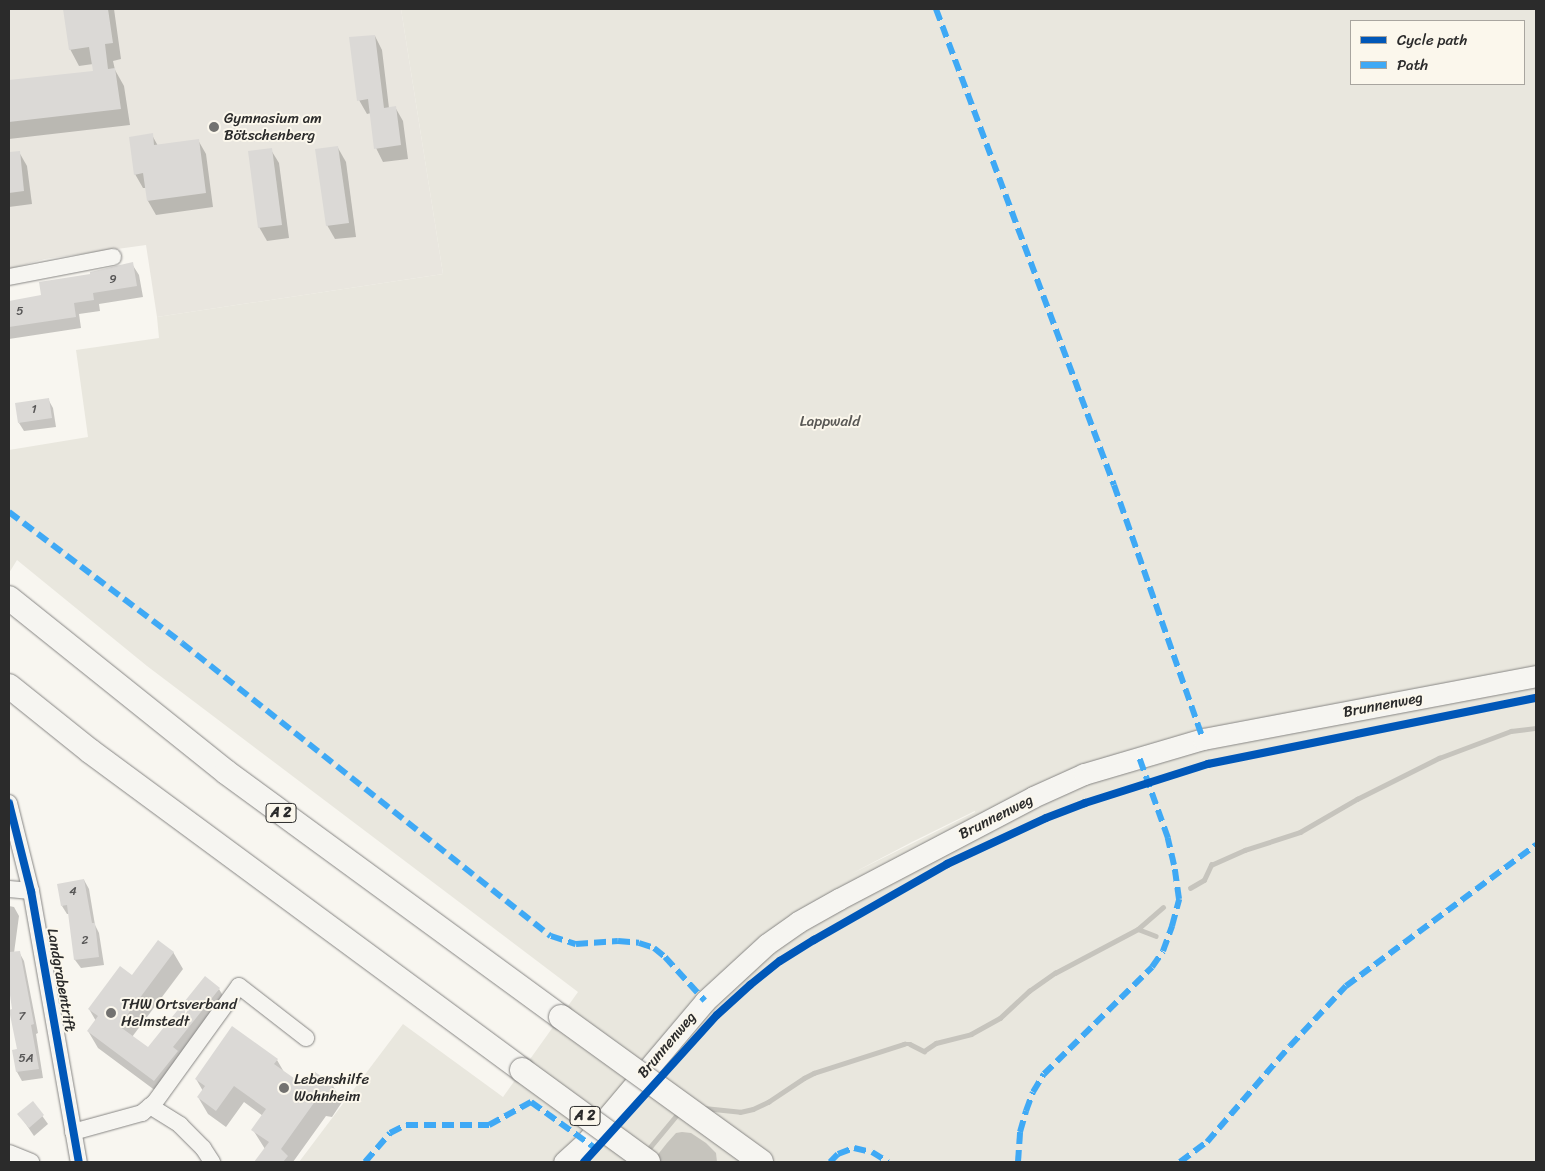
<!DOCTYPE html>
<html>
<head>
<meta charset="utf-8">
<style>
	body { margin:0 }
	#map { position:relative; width:1545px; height:1171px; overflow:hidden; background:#f8f6f0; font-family:Sriracha,sans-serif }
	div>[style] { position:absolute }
	.built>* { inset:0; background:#e9e6df }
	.green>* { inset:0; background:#e9e7de }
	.water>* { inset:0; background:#c6c4bd }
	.shadow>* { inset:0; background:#0003 }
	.stream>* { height:4.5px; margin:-2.25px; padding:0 2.25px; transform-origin:2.25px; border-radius:2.25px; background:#c6c4bd }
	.building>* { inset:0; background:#dbd9d6 }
	.roads { filter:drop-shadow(0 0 1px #878684) drop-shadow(0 0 1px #878684) }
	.minor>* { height:16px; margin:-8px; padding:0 8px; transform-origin:8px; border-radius:8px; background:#f6f5f1 }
	.major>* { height:21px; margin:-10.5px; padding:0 10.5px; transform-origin:10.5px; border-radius:10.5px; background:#f6f5f1 }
	.highway>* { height:24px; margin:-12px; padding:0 12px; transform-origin:12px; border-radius:12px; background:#f6f5f1 }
	.bridges { filter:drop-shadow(0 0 1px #878684) drop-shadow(0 0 1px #878684) }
	.highway-bridge>* { height:24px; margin:-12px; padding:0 12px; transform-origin:12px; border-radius:12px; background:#f6f5f1 }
	.quiet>* { height:6px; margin-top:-3px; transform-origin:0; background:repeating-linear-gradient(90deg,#3fa9f5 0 12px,transparent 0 18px) }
	.cycleway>* { height:8px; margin:-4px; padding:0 4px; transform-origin:4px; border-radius:4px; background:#0057b8 }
	.dots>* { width:14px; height:14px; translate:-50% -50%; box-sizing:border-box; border:2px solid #fbf7ec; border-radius:50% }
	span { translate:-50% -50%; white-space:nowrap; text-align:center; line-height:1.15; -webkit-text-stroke:4px #fbf7ec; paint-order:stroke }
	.number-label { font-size:12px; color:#575656 }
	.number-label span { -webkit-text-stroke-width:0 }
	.shield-label span { padding:1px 4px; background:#fbf7ec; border:1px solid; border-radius:4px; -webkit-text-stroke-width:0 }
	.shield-label { font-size:14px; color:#2b2b2b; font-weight:700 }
	.poi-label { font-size:15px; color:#2b2b2b }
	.left { translate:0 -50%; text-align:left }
	.park-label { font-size:15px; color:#585754 }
	.street-label { font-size:15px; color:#2b2b2b }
	.frame { position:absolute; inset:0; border:10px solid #2b2b2b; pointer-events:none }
	.legend { position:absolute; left:1350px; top:20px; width:175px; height:65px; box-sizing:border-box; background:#fbf7ec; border:1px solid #a8a59f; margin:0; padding:6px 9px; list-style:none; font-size:15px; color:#2b2b2b }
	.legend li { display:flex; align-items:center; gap:10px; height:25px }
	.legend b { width:25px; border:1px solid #a8a59f }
</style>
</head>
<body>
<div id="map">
	<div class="built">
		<div style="clip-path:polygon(9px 9px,401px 9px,443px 274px,157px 317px,146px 245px,45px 259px,9px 269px)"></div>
	</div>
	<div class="green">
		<div style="clip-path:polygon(evenodd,401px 9px,1536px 9px,1536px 1162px,299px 1162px,403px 1024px,503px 1097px,578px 992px,147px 666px,17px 560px,9px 573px,9px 450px,88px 437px,76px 350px,159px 338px,157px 317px,443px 274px,401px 9px,1351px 21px,1524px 21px,1524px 84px,1351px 84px,1351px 21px,401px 9px,975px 811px,975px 812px,851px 874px,912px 842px,975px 811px)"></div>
	</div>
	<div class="water">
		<div style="clip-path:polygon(682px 1132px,691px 1133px,706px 1143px,716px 1153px,717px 1162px,652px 1162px,667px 1143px,676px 1133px)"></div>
	</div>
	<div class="shadow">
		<div style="clip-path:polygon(64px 9px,114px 9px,121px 59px,113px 61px,115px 70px,124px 86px,130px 125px,9px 139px,9px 81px,94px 72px,93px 64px,79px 66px,70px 49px)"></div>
		<div style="clip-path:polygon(375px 36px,382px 50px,389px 108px,395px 107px,403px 121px,408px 159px,383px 162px,376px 148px,371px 113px,367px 114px,359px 100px)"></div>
		<div style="clip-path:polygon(152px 135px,158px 146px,198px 140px,206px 154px,213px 207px,156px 215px,148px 201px,146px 188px,143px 188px,135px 174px)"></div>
		<div style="clip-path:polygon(338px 148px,346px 162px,356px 237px,335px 239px,327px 225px)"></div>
		<div style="clip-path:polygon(271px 150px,279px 163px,289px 238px,267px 241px,259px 227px)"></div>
		<div style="clip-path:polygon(19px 152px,27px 166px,32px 204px,9px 207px,9px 154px)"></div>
		<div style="clip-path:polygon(132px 264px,139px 275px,143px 297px,99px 304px,100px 311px,79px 314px,81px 328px,9px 339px,9px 302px,42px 296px,91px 276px)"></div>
		<div style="clip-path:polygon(48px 399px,53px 408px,56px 427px,24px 431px,19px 423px)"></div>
		<div style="clip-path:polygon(84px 880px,89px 889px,95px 925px,99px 933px,104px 965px,81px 968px,75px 960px,69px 914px,67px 914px,62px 906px)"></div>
		<div style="clip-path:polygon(9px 906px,14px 907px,19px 916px,14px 953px,19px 952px,24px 961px,38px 1033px,36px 1034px,43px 1078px,22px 1081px,17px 1072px,14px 1051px,18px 1050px,9px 980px)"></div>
		<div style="clip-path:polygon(173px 952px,183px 969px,132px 1037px,148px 1049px,219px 989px,229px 1006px,164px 1097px,98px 1048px,88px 1031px,96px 1021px,89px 1009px,132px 977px)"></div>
		<div style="clip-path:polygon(277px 1060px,284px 1072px,306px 1088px,333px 1086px,342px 1102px,332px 1117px,326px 1116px,293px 1162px,256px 1162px,265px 1149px,253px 1130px,263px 1116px,244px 1102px,226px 1127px,208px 1114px,198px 1097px,203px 1091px,196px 1079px)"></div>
		<div style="clip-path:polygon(33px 1103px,48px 1124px,34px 1136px,19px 1114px)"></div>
	</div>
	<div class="stream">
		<div style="left:1190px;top:888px;width:16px;rotate:-30deg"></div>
		<div style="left:1204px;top:880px;width:17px;rotate:-65deg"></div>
		<div style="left:1211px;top:865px;width:37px;rotate:-24deg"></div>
		<div style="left:1245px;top:850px;width:58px;rotate:-18.1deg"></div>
		<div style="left:1300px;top:832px;width:66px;rotate:-30.1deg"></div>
		<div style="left:1357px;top:799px;width:92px;rotate:-26.6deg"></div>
		<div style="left:1439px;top:758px;width:77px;rotate:-20.6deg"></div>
		<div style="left:1511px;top:731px;width:25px;rotate:-7deg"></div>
		<div style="left:1138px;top:929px;width:19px;rotate:21deg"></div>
		<div style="left:704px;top:1108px;width:36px;rotate:6deg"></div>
		<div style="left:740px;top:1112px;width:13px;rotate:-13deg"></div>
		<div style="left:753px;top:1109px;width:17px;rotate:-25deg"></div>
		<div style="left:768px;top:1102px;width:43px;rotate:-33.7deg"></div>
		<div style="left:804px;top:1078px;width:11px;rotate:-27deg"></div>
		<div style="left:814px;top:1073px;width:95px;rotate:-17.9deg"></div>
		<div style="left:904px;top:1044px;width:6px"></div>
		<div style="left:910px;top:1044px;width:16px;rotate:27deg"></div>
		<div style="left:924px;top:1051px;width:14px;rotate:-34deg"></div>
		<div style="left:936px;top:1043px;width:36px;rotate:-14deg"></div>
		<div style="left:971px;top:1034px;width:33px;rotate:-29deg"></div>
		<div style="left:1000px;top:1018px;width:40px;rotate:-43deg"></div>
		<div style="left:1029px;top:991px;width:32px;rotate:-35deg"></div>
		<div style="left:1055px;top:973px;width:94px;rotate:-27.9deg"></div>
		<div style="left:1138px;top:929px;width:33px;rotate:-41deg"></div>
		<div style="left:646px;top:1152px;width:53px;rotate:-50.3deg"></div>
	</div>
	<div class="building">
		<div style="clip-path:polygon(63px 9px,108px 9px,113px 43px,105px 44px,108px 69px,115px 68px,121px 109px,9px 122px,9px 80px,93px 71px,89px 47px,69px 50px)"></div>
		<div style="clip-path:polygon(375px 35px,384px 108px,396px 106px,401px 145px,374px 149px,368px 99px,357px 101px,349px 37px)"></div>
		<div style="clip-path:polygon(153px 133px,154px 145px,199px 139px,206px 193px,147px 201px,143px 173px,134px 175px,129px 137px)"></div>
		<div style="clip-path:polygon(338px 146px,349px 223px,326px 226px,315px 149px)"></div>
		<div style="clip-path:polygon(272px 148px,282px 225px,258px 228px,248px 151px)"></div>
		<div style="clip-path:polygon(20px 151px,24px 191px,9px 193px,9px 152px)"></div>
		<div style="clip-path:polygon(133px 262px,137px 286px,93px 293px,94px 300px,74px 303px,76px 317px,9px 327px,9px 301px,41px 295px,39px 282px,90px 274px,90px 272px)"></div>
		<div style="clip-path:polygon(49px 398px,52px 418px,18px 423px,15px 403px)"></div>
		<div style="clip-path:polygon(84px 879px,92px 923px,95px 923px,99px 957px,74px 960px,67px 905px,61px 906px,57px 884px)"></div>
		<div style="clip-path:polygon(158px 940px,174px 952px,119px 1026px,148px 1047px,205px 976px,220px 988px,173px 1047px,178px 1051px,154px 1081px,87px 1031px,98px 1016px,88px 1009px,120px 966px,132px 975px)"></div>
		<div style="clip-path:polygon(20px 951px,34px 1024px,31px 1025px,39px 1069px,16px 1072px,12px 1050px,17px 1049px,9px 1010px,12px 1009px,9px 988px,9px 952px)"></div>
		<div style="clip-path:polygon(232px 1026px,278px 1059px,274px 1064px,305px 1086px,315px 1072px,334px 1085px,322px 1101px,316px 1100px,281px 1149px,288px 1156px,283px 1162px,254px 1162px,269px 1142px,251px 1130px,266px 1109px,234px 1086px,216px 1111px,197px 1097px,205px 1086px,195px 1079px)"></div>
		<div style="clip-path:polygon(33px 1101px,44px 1115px,29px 1128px,17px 1114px)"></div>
	</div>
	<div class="roads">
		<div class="minor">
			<div style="left:9px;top:277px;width:106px;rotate:-10.9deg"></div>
			<div style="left:9px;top:803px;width:91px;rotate:76deg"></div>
			<div style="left:31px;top:891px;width:275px;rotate:80deg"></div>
			<div style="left:9px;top:889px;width:22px;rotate:5deg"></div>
			<div style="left:150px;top:1106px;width:36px;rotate:32deg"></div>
			<div style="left:180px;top:1125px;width:33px;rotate:45deg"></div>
			<div style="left:203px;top:1148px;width:17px;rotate:57deg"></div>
			<div style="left:73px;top:1132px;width:72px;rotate:-15.4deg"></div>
			<div style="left:142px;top:1113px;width:17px;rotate:-40deg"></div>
			<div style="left:155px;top:1102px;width:143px;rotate:-54.1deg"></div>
			<div style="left:239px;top:986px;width:85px;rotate:37.8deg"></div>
			<div style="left:9px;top:1153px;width:24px;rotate:22deg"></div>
		</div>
		<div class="major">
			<div style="left:564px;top:1162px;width:30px;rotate:-42deg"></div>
			<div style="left:586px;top:1142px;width:185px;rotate:-49.8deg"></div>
			<div style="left:705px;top:1001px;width:84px;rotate:-42.6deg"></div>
			<div style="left:767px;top:944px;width:38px;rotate:-35deg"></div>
			<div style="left:798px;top:922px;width:47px;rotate:-29.3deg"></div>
			<div style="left:839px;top:899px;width:219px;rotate:-27.7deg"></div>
			<div style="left:1033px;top:797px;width:56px;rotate:-24.3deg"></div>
			<div style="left:1084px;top:774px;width:124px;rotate:-16.4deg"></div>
			<div style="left:1203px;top:739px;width:339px;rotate:-10.7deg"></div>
		</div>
		<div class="highway">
			<div style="left:9px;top:598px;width:278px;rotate:38.7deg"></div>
			<div style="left:226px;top:772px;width:415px;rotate:36.2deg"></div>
			<div style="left:9px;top:686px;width:104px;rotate:38.7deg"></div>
			<div style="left:90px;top:751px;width:537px;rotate:36.44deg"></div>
		</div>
	</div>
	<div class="bridges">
		<div class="highway-bridge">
			<div style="left:561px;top:1017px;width:247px;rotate:35.9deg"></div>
			<div style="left:522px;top:1070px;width:156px;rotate:36.1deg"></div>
		</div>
	</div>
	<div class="quiet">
		<div style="left:936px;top:9px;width:508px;rotate:69.5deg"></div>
		<div style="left:1114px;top:485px;width:269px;rotate:70.7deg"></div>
		<div style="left:9px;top:512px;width:217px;rotate:37.1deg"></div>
		<div style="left:182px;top:643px;width:471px;rotate:38.5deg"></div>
		<div style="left:551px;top:936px;width:26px;rotate:18deg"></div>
		<div style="left:576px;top:944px;width:42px;rotate:-4.1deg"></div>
		<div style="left:618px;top:941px;width:21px;rotate:5deg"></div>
		<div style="left:639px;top:943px;width:16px;rotate:18deg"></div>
		<div style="left:654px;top:948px;width:14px;rotate:39deg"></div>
		<div style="left:665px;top:957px;width:59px;rotate:47.7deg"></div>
		<div style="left:365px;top:1162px;width:38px;rotate:-49deg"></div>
		<div style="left:390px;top:1133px;width:18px;rotate:-27deg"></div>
		<div style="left:406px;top:1125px;width:83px"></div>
		<div style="left:489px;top:1125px;width:48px;rotate:-28.7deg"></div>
		<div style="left:531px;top:1102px;width:79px;rotate:35.7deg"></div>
		<div style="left:830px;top:1162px;width:11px;rotate:-45deg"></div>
		<div style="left:838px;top:1154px;width:17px;rotate:-21deg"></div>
		<div style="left:854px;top:1148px;width:18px;rotate:13deg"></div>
		<div style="left:872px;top:1152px;width:19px;rotate:32deg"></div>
		<div style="left:1018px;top:1162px;width:30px;rotate:-86deg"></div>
		<div style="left:1020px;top:1132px;width:22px;rotate:-74deg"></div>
		<div style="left:1026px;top:1111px;width:20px;rotate:-70deg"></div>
		<div style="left:1033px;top:1092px;width:21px;rotate:-59deg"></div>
		<div style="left:1044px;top:1074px;width:152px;rotate:-44.7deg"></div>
		<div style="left:1152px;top:967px;width:19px;rotate:-55deg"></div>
		<div style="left:1163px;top:951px;width:27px;rotate:-70deg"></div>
		<div style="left:1172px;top:926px;width:28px;rotate:-75deg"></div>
		<div style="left:1179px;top:899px;width:34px;rotate:-98deg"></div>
		<div style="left:1174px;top:865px;width:28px;rotate:-103deg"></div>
		<div style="left:1168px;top:838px;width:86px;rotate:-109.7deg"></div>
		<div style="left:1180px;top:1162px;width:34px;rotate:-37deg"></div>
		<div style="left:1207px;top:1142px;width:127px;rotate:-49.2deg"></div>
		<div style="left:1290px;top:1046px;width:82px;rotate:-47deg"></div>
		<div style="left:1346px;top:986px;width:237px;rotate:-36.6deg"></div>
	</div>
	<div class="cycleway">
		<div style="left:9px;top:803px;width:91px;rotate:76deg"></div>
		<div style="left:31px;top:891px;width:275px;rotate:80deg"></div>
		<div style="left:584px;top:1162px;width:198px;rotate:-47.9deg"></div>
		<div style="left:717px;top:1015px;width:45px;rotate:-42.3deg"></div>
		<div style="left:750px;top:985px;width:38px;rotate:-39deg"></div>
		<div style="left:780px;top:961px;width:40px;rotate:-32deg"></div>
		<div style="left:814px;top:940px;width:153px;rotate:-29.7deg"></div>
		<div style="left:947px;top:864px;width:109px;rotate:-24.9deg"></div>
		<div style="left:1046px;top:818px;width:42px;rotate:-21deg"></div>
		<div style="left:1085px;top:803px;width:129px;rotate:-17.6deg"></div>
		<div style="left:1208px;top:764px;width:335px;rotate:-11.4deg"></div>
	</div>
	<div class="dots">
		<div style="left:214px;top:127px;background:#737270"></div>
		<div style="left:111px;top:1013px;background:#737270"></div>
		<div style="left:284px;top:1088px;background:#737270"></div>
	</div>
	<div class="number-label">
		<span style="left:113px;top:280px">9</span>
		<span style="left:20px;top:312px">5</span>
		<span style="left:34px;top:410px">1</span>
		<span style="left:73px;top:892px">4</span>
		<span style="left:85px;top:941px">2</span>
		<span style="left:22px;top:1017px">7</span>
		<span style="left:26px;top:1059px">5A</span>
	</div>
	<div class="shield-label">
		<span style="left:281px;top:813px">A 2</span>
		<span style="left:585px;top:1116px">A 2</span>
	</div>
	<div class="poi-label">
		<span class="left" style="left:224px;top:127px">Gymnasium am<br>Bötschenberg</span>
		<span class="left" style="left:121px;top:1013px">THW Ortsverband<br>Helmstedt</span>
		<span class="left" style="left:294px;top:1088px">Lebenshilfe<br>Wohnheim</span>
	</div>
	<div class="park-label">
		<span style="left:830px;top:422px">Lappwald</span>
	</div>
	<div class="street-label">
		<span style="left:1383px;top:705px;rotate:-11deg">Brunnenweg</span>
		<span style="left:996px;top:817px;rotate:-27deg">Brunnenweg</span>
		<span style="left:61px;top:980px;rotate:80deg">Landgrabentrift</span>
		<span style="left:667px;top:1045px;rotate:-50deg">Brunnenweg</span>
	</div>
	<div class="frame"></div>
	<ul class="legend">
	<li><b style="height:6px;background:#0057b8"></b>Cycle path</li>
	<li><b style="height:6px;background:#3fa9f5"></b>Path</li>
	</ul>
</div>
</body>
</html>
